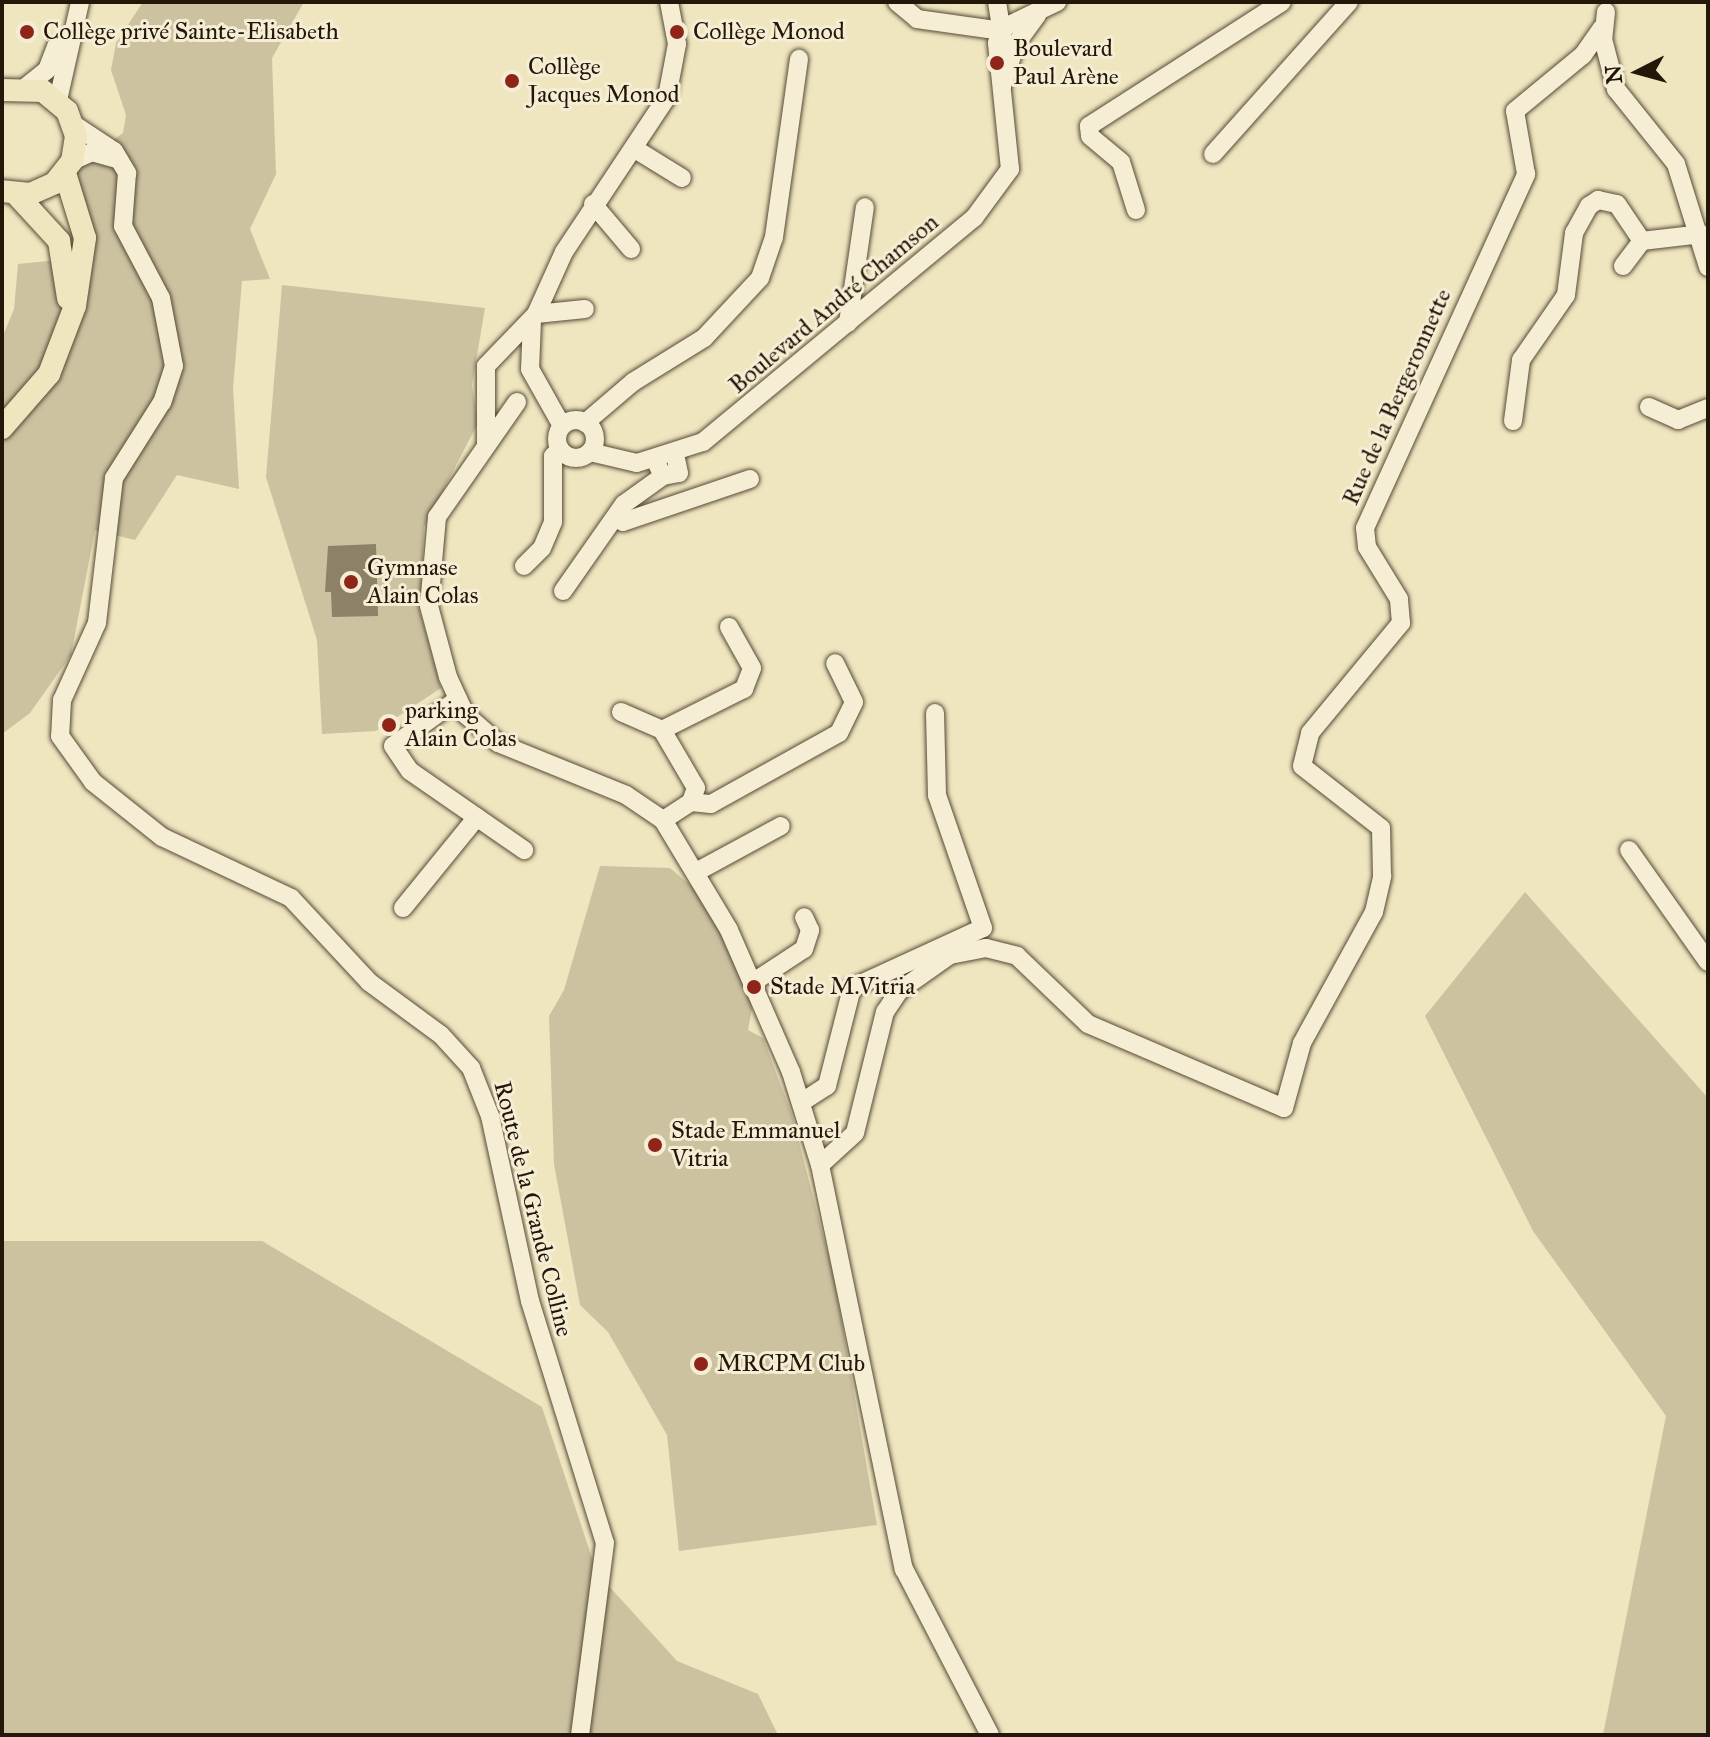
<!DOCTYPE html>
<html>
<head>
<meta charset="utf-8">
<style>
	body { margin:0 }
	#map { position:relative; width:1710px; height:1737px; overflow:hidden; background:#efe5bf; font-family:"IM FELL Great Primer",serif }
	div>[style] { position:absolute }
	.green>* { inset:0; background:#ccc2a0 }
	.building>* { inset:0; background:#8d8268 }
	.roads { filter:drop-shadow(0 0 2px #564a36) drop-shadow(0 0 2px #564a36) }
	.minor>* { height:18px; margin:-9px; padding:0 9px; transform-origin:9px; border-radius:9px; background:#f5eed5 }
	.minor>.ring { margin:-9px; padding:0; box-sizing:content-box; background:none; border:18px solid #f5eed5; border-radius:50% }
	.major>* { height:22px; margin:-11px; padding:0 11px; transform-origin:11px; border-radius:11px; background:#efe5bf }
	.dots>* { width:22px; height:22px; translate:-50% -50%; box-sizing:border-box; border:4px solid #f5eed5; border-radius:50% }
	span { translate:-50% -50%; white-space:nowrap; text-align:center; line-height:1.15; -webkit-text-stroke:6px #f5eed5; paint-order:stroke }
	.poi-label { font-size:24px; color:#231709 }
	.left { translate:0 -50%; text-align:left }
	.street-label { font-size:24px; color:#231709 }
	.frame { position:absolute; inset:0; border:4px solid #231709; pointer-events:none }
	.north { position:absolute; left:1598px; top:32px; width:80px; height:80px; -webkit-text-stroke:6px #f5eed5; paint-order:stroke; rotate:264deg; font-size:22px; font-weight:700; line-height:32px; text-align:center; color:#231709 }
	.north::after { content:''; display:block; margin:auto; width:28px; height:36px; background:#231709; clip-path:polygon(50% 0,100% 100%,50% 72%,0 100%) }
</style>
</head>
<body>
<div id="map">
	<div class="green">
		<div style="clip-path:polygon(143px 2px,304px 2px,272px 58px,276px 174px,250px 229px,270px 279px,242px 281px,233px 388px,239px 489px,177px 475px,135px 540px,95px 530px,71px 655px,30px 713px,2px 734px,2px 338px,14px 309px,18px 264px,88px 257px,73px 169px,123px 133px,126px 115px,111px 70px,116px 43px)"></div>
		<div style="clip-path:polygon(282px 285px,485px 308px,472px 385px,478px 423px,424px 527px,420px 612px,441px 688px,376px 731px,322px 734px,317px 640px,266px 477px)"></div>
		<div style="clip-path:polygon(600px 866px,670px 868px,703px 896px,739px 966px,752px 1008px,748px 1030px,763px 1038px,792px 1115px,834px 1278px,877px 1525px,679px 1551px,667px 1435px,608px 1332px,580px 1305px,554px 1164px,549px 1016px,564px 990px)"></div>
		<div style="clip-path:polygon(1525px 892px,1708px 1098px,1708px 1735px,1603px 1735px,1666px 1416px,1533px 1231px,1425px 1016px)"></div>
		<div style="clip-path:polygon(2px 1241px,262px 1241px,542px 1407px,597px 1573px,677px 1661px,758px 1694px,778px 1735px,2px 1735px)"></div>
	</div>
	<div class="building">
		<div style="clip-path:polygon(376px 544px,378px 616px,332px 617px,331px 592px,325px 592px,328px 546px)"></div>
	</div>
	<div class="roads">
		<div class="minor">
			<div style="left:897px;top:2px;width:26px;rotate:40deg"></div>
			<div style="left:917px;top:19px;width:86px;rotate:8deg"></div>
			<div style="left:997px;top:2px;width:38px;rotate:81deg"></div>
			<div style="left:1606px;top:12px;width:27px;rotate:96deg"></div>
			<div style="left:1603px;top:39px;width:52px;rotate:75.4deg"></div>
			<div style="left:1616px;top:89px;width:96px;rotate:51.3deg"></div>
			<div style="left:1676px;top:164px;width:108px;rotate:72.7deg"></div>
			<div style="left:27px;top:86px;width:26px;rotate:-39deg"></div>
			<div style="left:47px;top:70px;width:25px;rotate:-69deg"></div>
			<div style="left:1002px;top:86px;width:44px;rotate:-71.6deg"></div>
			<div style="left:1016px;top:44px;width:36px;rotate:-54deg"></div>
			<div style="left:58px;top:100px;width:100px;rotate:-77.3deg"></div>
			<div style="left:73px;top:124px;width:49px;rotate:33.4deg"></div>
			<div style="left:114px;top:151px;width:26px;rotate:59deg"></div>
			<div style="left:127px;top:173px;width:53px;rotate:94.3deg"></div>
			<div style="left:123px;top:226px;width:81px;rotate:62.2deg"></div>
			<div style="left:161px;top:298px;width:69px;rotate:79.2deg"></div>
			<div style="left:174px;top:366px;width:38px;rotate:108deg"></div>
			<div style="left:162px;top:402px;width:90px;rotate:122.3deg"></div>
			<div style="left:114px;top:478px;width:146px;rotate:96.7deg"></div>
			<div style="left:97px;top:623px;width:85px;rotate:114.4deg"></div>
			<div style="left:62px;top:700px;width:36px;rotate:93deg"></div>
			<div style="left:60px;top:736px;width:57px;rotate:54.3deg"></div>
			<div style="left:93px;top:782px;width:88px;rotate:38.6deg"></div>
			<div style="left:162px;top:837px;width:143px;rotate:25.3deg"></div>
			<div style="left:291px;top:898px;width:115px;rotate:47.1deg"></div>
			<div style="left:369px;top:982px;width:89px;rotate:36.4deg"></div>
			<div style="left:441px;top:1035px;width:45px;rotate:47.7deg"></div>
			<div style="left:471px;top:1068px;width:52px;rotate:68.4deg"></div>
			<div style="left:490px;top:1116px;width:189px;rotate:77.8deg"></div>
			<div style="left:530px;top:1301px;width:253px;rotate:72.8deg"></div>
			<div style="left:605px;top:1543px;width:194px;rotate:97.4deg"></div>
			<div style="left:635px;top:149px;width:55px;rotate:31.7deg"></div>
			<div style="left:1213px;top:154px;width:204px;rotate:-48.2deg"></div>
			<div style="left:72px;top:161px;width:22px;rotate:-24deg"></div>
			<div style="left:92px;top:152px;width:26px;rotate:16deg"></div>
			<div style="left:593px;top:204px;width:59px;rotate:49.8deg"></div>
			<div style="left:1136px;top:210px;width:50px;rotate:-107.4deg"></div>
			<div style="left:1121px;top:162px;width:40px;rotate:-140deg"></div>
			<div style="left:1090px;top:136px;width:10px;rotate:-96deg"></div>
			<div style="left:1089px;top:126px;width:229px;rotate:-32.7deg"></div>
			<div style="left:1623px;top:266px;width:31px;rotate:-53deg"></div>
			<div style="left:536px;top:314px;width:49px;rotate:-5.8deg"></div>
			<div style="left:532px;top:320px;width:49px;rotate:92.3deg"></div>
			<div style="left:530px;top:369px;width:65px;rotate:60.7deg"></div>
			<div style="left:848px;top:323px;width:117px;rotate:-81.7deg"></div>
			<div style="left:517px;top:402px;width:140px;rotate:124.8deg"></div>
			<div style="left:437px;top:517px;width:89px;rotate:95.1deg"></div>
			<div style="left:429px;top:606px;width:73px;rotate:75deg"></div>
			<div style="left:448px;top:677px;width:41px;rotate:65.3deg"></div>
			<div style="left:465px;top:714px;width:44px;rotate:41.3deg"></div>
			<div style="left:498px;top:743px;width:138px;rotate:22.1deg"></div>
			<div style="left:626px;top:795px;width:45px;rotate:34deg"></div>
			<div style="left:663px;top:820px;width:128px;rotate:59deg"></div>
			<div style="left:729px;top:930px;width:155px;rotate:66.4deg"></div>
			<div style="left:791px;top:1072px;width:97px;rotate:72.7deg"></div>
			<div style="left:820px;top:1165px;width:413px;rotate:78.3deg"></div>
			<div style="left:904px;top:1569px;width:187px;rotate:62.6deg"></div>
			<div style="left:1649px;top:407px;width:32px;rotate:24deg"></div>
			<div style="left:1678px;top:420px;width:32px;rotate:-22deg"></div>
			<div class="ring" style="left:557px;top:420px;width:20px;height:20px"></div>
			<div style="left:1513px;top:421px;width:62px;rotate:-82.5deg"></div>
			<div style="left:1521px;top:360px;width:79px;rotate:-55.3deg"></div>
			<div style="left:1566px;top:295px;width:63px;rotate:-82.6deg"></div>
			<div style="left:1574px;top:233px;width:31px;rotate:-61deg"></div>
			<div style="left:1589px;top:206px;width:11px;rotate:-34deg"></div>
			<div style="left:1598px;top:200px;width:19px;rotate:12deg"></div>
			<div style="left:1617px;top:204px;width:45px;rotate:56deg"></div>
			<div style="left:1642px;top:241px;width:60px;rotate:-6.7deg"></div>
			<div style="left:585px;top:423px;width:63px;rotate:-40.5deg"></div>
			<div style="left:633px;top:382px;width:84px;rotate:-31.8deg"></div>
			<div style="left:704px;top:338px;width:82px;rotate:-47deg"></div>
			<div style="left:760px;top:278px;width:43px;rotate:-71.1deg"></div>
			<div style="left:774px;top:237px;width:180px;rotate:-82deg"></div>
			<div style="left:486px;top:444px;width:78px;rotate:-90deg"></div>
			<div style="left:486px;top:366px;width:72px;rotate:-46.1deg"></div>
			<div style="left:536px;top:314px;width:68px;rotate:-65.7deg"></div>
			<div style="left:564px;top:252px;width:186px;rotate:-56.4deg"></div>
			<div style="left:667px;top:97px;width:54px;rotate:-79.3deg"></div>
			<div style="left:677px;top:44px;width:43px;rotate:-100.8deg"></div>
			<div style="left:590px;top:452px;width:48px;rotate:13.2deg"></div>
			<div style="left:637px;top:463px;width:69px;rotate:-17.7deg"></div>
			<div style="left:703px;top:442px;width:352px;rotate:-39.6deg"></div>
			<div style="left:974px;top:218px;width:61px;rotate:-53.7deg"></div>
			<div style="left:1010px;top:169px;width:127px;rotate:-95.9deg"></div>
			<div style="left:997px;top:43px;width:18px;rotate:-63deg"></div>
			<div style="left:1005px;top:27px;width:58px;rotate:-25.7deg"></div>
			<div style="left:658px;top:466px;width:11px;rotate:63deg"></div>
			<div style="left:663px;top:476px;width:16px;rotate:-11deg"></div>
			<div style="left:679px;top:473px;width:19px;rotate:-102deg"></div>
			<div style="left:618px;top:514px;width:9px;rotate:58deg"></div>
			<div style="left:623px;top:522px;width:134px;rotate:-18.7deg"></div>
			<div style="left:524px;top:566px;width:25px;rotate:-45deg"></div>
			<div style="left:542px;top:548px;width:28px;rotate:-67deg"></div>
			<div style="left:553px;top:522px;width:66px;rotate:-90deg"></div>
			<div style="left:553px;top:456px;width:10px;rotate:-45deg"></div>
			<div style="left:563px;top:591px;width:106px;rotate:-55deg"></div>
			<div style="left:624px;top:504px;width:48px;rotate:-35.7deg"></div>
			<div style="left:458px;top:699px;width:80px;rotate:144.1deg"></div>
			<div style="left:393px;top:746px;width:30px;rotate:56deg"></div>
			<div style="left:410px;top:771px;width:139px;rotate:34.7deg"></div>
			<div style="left:621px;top:712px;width:45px;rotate:23.7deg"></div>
			<div style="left:662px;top:730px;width:67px;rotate:59.6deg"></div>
			<div style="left:696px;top:788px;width:15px;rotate:110deg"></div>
			<div style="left:691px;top:802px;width:33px;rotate:147deg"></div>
			<div style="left:662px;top:730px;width:92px;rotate:-26.6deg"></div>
			<div style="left:744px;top:689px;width:22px;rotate:-69deg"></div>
			<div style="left:752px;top:668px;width:47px;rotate:-119.3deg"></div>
			<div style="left:691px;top:802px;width:20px;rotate:6deg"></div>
			<div style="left:711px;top:804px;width:146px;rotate:-29deg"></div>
			<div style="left:839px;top:733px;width:34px;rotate:-64deg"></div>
			<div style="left:854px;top:702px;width:43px;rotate:-116deg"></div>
			<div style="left:1629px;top:850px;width:137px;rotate:54.8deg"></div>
			<div style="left:698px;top:871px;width:94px;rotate:-28.5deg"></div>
			<div style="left:403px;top:908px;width:117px;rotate:-50.9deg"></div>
			<div style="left:752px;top:983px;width:62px;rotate:-33.2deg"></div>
			<div style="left:804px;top:949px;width:20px;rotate:-72deg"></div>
			<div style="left:810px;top:930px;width:14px;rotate:-115deg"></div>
			<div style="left:802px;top:1102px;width:30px;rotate:-33deg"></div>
			<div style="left:827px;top:1086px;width:101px;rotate:-75.7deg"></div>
			<div style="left:852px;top:988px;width:144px;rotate:-24.6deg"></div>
			<div style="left:983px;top:928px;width:141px;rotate:-109.1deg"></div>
			<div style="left:937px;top:795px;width:82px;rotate:-91.4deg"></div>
			<div style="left:820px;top:1165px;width:47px;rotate:-42.4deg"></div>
			<div style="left:855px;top:1133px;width:125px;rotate:-76.1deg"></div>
			<div style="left:885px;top:1012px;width:25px;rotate:-56deg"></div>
			<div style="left:899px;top:991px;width:62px;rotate:-35.2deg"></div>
			<div style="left:950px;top:955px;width:37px;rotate:-11deg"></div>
			<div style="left:986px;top:948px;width:32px;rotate:14deg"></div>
			<div style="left:1017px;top:956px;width:98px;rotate:43.8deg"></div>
			<div style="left:1088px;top:1024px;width:213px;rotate:23.2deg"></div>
			<div style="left:1284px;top:1108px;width:67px;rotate:-74.5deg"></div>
			<div style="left:1302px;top:1043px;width:149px;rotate:-61.2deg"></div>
			<div style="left:1374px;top:912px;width:37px;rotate:-77deg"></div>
			<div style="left:1382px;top:876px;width:48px;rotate:-91.2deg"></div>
			<div style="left:1381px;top:828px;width:100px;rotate:-141.9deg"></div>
			<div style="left:1302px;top:766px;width:34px;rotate:-76deg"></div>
			<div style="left:1310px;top:733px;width:143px;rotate:-50.4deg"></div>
			<div style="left:1401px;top:623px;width:24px;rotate:-95deg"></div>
			<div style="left:1399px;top:599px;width:61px;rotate:-121.6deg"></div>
			<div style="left:1367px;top:547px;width:19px;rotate:-96deg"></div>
			<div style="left:1365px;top:528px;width:389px;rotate:-65.5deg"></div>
			<div style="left:1526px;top:174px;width:64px;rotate:-99.9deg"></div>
			<div style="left:1515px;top:111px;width:88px;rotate:-39.5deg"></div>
			<div style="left:1583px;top:55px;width:33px;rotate:-55deg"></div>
		</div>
		<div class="major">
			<div style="left:2px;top:90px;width:41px;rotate:1.4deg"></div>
			<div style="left:43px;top:91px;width:31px;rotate:40deg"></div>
			<div style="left:67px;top:111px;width:27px;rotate:70deg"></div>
			<div style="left:76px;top:136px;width:25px;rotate:99deg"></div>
			<div style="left:72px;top:161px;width:28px;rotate:128deg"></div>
			<div style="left:55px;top:183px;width:27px;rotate:156deg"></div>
			<div style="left:30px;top:194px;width:28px;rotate:-174deg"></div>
			<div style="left:16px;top:194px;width:64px;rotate:47.5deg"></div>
			<div style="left:59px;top:241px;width:58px;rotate:81deg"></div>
			<div style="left:2px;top:428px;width:72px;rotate:-49deg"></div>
			<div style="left:49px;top:374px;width:73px;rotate:-69.1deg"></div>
			<div style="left:75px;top:306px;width:69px;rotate:-81.6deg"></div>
			<div style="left:85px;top:238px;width:68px;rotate:-107.1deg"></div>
		</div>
	</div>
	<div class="dots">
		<div style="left:27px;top:32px;background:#8f2418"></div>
		<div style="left:677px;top:32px;background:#8f2418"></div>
		<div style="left:997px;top:63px;background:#8f2418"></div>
		<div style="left:512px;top:81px;background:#8f2418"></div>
		<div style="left:351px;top:582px;background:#8f2418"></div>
		<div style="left:389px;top:725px;background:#8f2418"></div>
		<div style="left:754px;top:987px;background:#8f2418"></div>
		<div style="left:655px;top:1145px;background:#8f2418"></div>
		<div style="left:701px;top:1364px;background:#8f2418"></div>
	</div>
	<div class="poi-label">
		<span class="left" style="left:43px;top:32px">Collège privé Sainte-Elisabeth</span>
		<span class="left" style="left:693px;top:32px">Collège Monod</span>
		<span class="left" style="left:1013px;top:63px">Boulevard<br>Paul Arène</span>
		<span class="left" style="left:528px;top:81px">Collège<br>Jacques Monod</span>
		<span class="left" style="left:367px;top:582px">Gymnase<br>Alain Colas</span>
		<span class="left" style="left:405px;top:725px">parking<br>Alain Colas</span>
		<span class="left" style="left:770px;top:987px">Stade M.Vitria</span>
		<span class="left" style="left:671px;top:1145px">Stade Emmanuel<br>Vitria</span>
		<span class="left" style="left:717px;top:1364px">MRCPM Club</span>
	</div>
	<div class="street-label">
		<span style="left:834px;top:304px;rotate:-40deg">Boulevard André Chamson</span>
		<span style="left:1397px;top:397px;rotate:-66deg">Rue de la Bergeronnette</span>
		<span style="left:533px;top:1209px;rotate:76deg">Route de la Grande Colline</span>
	</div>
	<div class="frame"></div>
	<div class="north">N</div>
</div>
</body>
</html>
